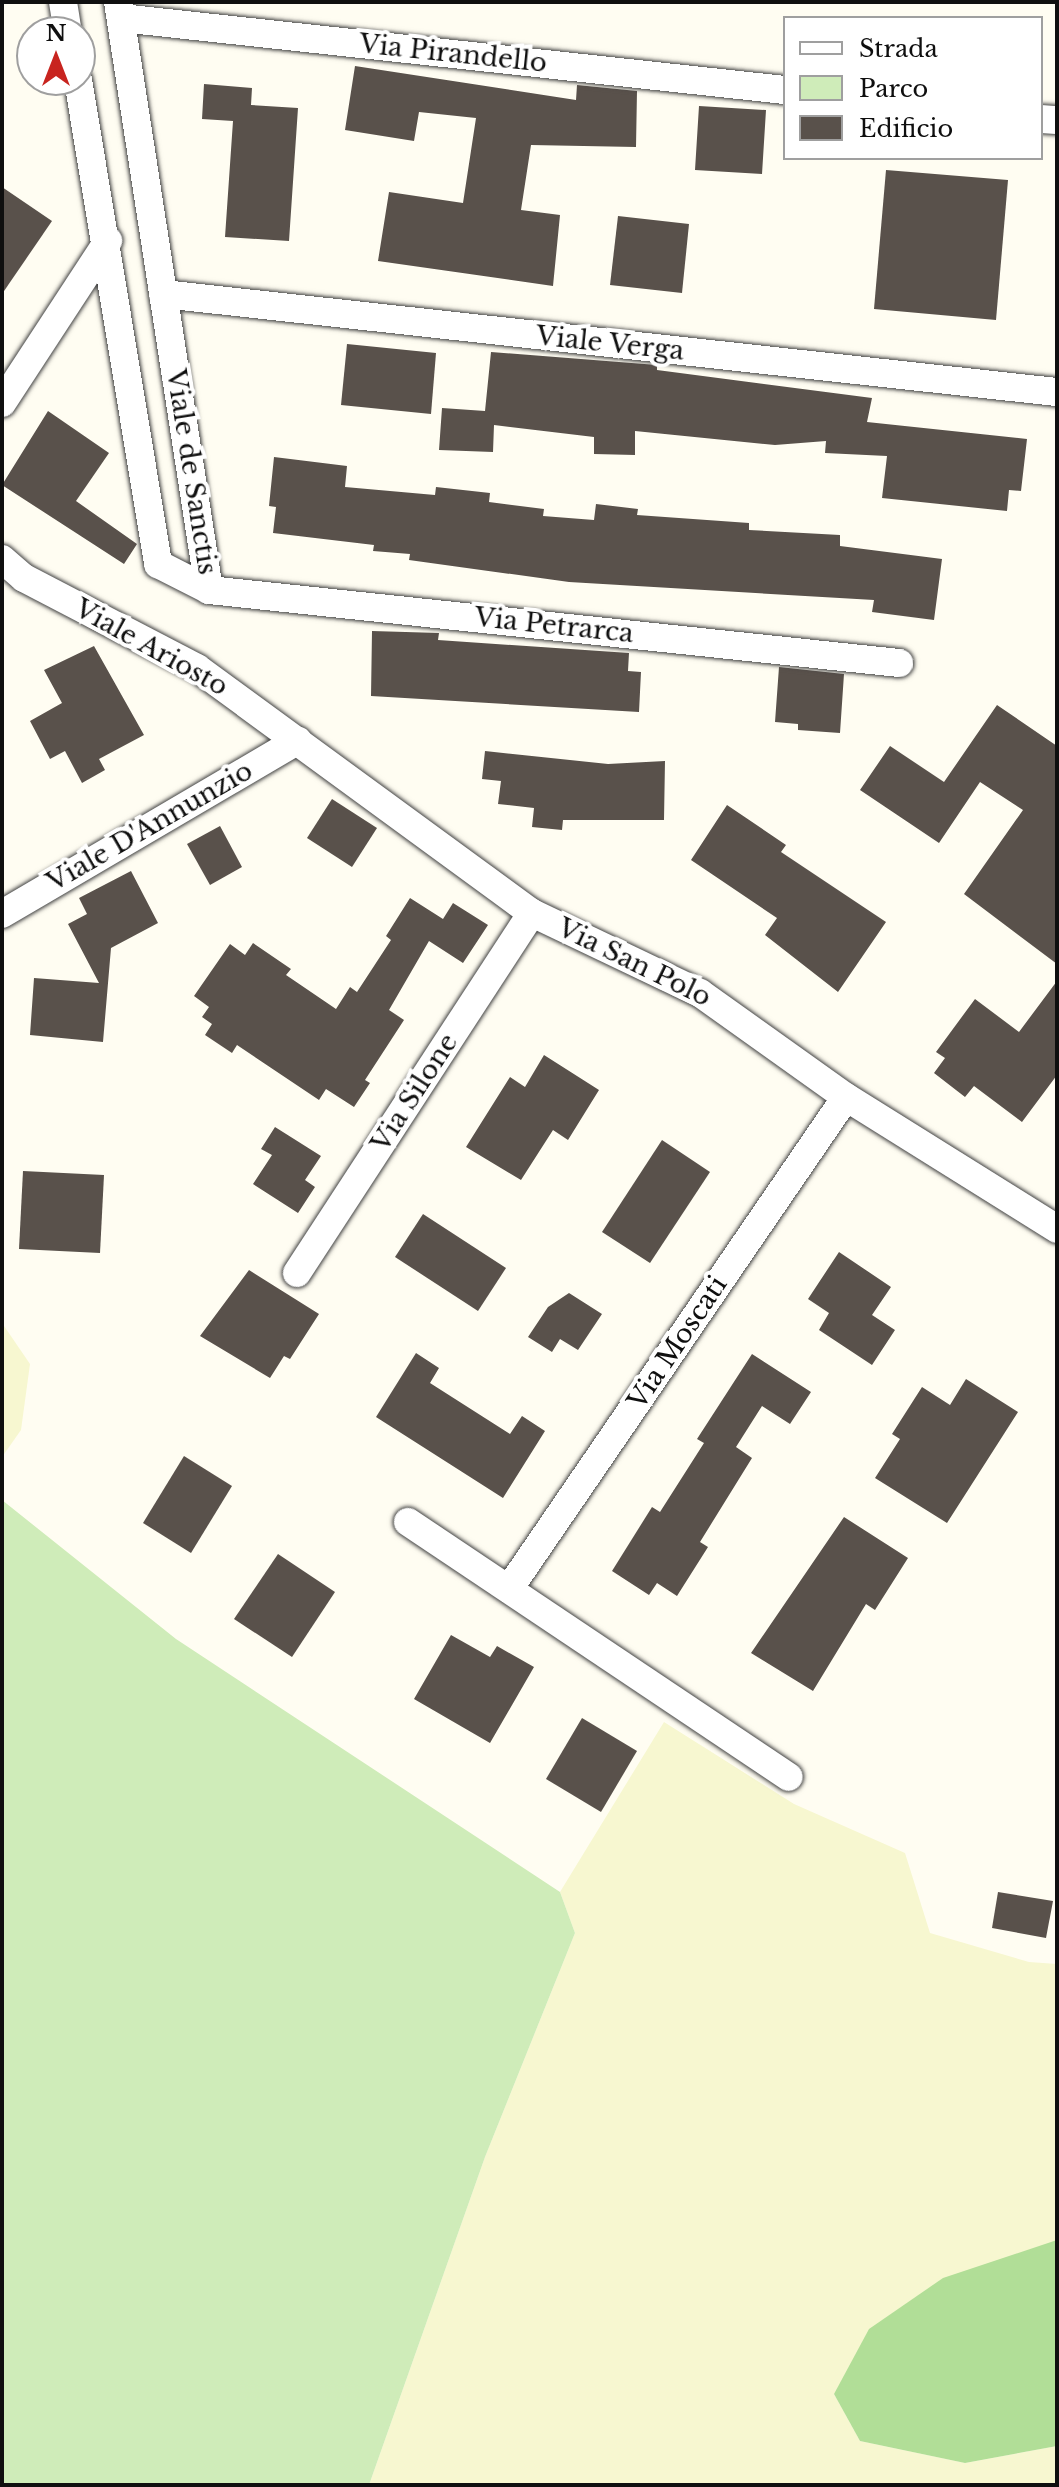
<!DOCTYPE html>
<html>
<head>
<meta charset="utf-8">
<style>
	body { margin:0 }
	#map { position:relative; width:1059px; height:2487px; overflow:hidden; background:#fffdf2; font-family:"Libre Baskerville",serif }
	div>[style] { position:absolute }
	.farmland>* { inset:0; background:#f7f7d0 }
	.green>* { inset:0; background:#cfecb9 }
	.forest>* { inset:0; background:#b1de97 }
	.building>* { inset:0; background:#59514b }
	.roads { filter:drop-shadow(0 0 2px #424242) drop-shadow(0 0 2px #424242) }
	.street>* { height:28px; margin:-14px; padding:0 14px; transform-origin:14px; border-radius:14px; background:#fff }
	span { translate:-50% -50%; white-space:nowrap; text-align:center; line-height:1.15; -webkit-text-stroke:8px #fff; paint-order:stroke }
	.street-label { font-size:26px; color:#0f0f0f }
	.frame { position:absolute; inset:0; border:4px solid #0f0f0f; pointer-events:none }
	.legend { position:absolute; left:783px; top:16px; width:260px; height:144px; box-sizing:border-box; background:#fff; border:2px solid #9f9f9f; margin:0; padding:10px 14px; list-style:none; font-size:24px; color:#0f0f0f }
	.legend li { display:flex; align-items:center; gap:16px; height:40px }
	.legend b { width:40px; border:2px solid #9f9f9f }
	.north { position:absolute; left:16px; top:16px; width:80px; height:80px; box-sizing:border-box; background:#fff; border:2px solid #9f9f9f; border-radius:50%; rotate:0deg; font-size:22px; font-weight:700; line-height:32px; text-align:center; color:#0f0f0f }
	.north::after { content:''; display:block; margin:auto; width:28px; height:36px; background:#c8241f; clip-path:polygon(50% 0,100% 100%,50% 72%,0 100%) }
</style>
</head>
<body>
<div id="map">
	<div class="farmland">
		<div style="clip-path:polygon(2px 1323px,30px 1364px,21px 1430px,2px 1457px)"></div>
		<div style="clip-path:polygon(664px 1722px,794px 1804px,905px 1853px,930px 1933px,1029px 1962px,1057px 1964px,1057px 2240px,834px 2394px,860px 2441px,965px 2463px,1057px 2446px,1057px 2485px,369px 2485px,485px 2157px,575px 1933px,560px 1892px)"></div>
	</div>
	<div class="green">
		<div style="clip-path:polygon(2px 1500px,176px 1639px,560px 1892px,575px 1933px,485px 2157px,369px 2485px,2px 2485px)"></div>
	</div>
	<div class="forest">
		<div style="clip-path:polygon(1057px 2240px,1057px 2446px,965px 2463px,860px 2441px,834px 2394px,869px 2329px,943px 2278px)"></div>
	</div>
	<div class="building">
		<div style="clip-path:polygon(355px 66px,576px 100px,577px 85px,637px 91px,636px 147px,531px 145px,521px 210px,560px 215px,553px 286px,378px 261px,389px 192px,463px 203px,476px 118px,419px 112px,414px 141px,345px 130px)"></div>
		<div style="clip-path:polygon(204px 84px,252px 88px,251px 105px,298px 108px,289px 241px,225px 237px,233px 121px,202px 119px)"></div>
		<div style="clip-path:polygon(699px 106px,766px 110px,762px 174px,695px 170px)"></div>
		<div style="clip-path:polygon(886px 170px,1008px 180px,996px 320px,874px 309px)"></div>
		<div style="clip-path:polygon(2px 187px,52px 221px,2px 294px)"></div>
		<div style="clip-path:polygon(618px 216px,689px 224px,682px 293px,610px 285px)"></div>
		<div style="clip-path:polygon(347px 344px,436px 353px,431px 414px,341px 405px)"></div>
		<div style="clip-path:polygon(491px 352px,657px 365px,657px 370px,872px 398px,867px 422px,1027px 439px,1021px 491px,1009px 490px,1007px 511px,882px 498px,887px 456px,825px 453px,826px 441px,775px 445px,635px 431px,635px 455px,594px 454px,594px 437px,494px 425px,493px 452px,439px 450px,442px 408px,485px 411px)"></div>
		<div style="clip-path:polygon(48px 411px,109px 453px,76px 501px,137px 544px,124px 564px,2px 485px)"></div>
		<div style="clip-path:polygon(274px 457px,347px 466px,345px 487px,435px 495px,436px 487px,490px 493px,489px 502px,544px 509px,543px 516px,594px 520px,596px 504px,638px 509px,637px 515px,749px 523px,749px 530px,840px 535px,840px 546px,942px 559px,934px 620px,872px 612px,874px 600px,569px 582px,409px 560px,410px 554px,373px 551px,374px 545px,273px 533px,276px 507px,269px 506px)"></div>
		<div style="clip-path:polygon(372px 631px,439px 633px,438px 640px,629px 653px,628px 671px,641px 672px,639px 712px,371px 696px)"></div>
		<div style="clip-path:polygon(94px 646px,144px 735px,99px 759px,105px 770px,82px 783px,65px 751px,50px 759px,30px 721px,62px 703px,44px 670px)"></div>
		<div style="clip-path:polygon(779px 667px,844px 674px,840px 733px,798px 730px,798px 724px,775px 722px)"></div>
		<div style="clip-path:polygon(997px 705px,1057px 746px,1057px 964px,964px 894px,1023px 810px,980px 782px,939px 843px,860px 790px,890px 746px,944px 782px)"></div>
		<div style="clip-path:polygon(485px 751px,608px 764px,665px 761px,664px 820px,563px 820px,562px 830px,532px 827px,534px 808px,498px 804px,501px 781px,482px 779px)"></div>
		<div style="clip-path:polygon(332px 799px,377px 828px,352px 867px,307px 838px)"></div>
		<div style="clip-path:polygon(727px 805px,786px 845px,781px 852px,886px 922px,838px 992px,765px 935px,777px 918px,691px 860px)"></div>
		<div style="clip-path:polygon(220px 826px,242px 867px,210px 885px,187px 844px)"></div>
		<div style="clip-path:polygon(131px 871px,158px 923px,111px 948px,103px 1042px,30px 1035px,34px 978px,99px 983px,68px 924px,87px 914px,79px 898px)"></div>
		<div style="clip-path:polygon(410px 898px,443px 919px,453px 903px,488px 925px,463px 963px,429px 941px,389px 1010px,404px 1020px,365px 1080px,370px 1083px,354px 1107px,326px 1089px,319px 1100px,237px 1045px,232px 1053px,205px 1035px,212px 1024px,202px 1017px,209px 1007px,194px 996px,230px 944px,245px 955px,253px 943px,291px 969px,286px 975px,336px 1009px,350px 987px,357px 992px,391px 940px,386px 936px)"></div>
		<div style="clip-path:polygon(1057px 981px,1057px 1075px,1022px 1122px,974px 1086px,965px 1097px,934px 1073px,945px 1058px,936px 1052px,975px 999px,1019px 1032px)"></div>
		<div style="clip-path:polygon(544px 1055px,599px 1090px,568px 1140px,553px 1130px,521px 1180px,466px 1147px,510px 1077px,525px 1087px)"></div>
		<div style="clip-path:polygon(275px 1127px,321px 1156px,305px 1180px,315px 1187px,298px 1213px,253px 1184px,272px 1155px,261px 1149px)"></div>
		<div style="clip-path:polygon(662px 1140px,710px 1172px,650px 1263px,602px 1232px)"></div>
		<div style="clip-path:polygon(23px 1171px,104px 1175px,100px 1253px,19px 1249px)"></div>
		<div style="clip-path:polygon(423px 1214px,506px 1268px,478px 1311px,395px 1257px)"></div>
		<div style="clip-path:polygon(839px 1252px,891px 1287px,872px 1315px,895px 1330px,872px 1365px,819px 1330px,829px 1313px,808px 1299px)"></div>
		<div style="clip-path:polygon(249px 1270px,319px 1314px,290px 1359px,284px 1356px,270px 1378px,200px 1336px)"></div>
		<div style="clip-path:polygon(569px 1293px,602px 1314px,578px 1350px,560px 1339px,552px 1352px,528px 1337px,548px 1307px)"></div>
		<div style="clip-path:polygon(416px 1353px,439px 1368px,430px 1383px,510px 1434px,522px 1416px,545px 1431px,503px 1498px,376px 1417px)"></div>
		<div style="clip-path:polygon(752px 1354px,811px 1392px,790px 1424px,762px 1406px,736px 1447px,752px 1458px,700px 1542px,708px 1547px,677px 1596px,657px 1583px,649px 1595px,612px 1571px,652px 1507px,660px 1512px,704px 1443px,697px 1439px)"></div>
		<div style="clip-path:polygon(966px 1379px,1018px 1412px,947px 1523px,875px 1478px,900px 1439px,892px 1434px,922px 1387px,950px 1405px)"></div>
		<div style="clip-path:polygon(184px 1456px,232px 1486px,191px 1553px,143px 1523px)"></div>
		<div style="clip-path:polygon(844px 1517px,908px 1558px,875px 1610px,866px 1604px,813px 1691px,751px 1653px)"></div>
		<div style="clip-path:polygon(278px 1554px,335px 1592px,292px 1657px,234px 1619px)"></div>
		<div style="clip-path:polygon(451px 1635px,490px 1657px,497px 1646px,534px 1667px,490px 1743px,414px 1699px)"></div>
		<div style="clip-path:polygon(582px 1718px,637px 1751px,601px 1812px,546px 1779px)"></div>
		<div style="clip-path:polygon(998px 1892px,1053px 1901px,1046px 1938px,992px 1928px)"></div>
	</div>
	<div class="roads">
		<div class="street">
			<div style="left:63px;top:2px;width:30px;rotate:81deg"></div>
			<div style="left:118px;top:2px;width:595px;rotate:81.2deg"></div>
			<div style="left:121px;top:18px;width:668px;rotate:6.19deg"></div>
			<div style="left:78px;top:80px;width:491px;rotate:80.6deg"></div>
			<div style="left:158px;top:564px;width:57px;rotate:27deg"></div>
			<div style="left:209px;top:590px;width:694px;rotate:6.04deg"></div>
			<div style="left:1041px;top:119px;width:16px;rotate:4deg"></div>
			<div style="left:163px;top:294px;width:899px;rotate:6.26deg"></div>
			<div style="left:2px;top:403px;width:194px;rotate:-56.8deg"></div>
			<div style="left:2px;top:559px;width:29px;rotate:41deg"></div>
			<div style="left:24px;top:578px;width:195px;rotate:27.5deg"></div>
			<div style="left:197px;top:668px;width:415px;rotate:36.2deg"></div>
			<div style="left:532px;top:913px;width:186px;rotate:25.5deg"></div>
			<div style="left:700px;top:993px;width:179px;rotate:35.5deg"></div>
			<div style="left:846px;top:1097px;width:249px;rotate:32deg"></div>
			<div style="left:2px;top:914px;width:343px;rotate:-30.4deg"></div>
			<div style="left:297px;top:1273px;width:430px;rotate:-56.9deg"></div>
			<div style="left:408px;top:1522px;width:458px;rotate:33.8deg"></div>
			<div style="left:509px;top:1589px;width:596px;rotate:-55.59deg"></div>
		</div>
	</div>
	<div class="street-label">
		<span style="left:453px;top:54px;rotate:6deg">Via Pirandello</span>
		<span style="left:610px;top:344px;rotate:6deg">Viale Verga</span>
		<span style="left:191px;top:472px;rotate:81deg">Viale de Sanctis</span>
		<span style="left:554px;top:626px;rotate:6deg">Via Petrarca</span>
		<span style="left:151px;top:648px;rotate:29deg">Viale Ariosto</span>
		<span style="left:150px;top:827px;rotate:-30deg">Viale D'Annunzio</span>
		<span style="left:634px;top:963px;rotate:26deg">Via San Polo</span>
		<span style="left:415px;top:1093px;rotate:-57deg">Via Silone</span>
		<span style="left:678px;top:1343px;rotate:-56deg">Via Moscati</span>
	</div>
	<div class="frame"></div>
	<ul class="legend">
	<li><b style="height:10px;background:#fff"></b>Strada</li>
	<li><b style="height:22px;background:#cfecb9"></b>Parco</li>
	<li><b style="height:22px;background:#59514b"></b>Edificio</li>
	</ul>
	<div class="north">N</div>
</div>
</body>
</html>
